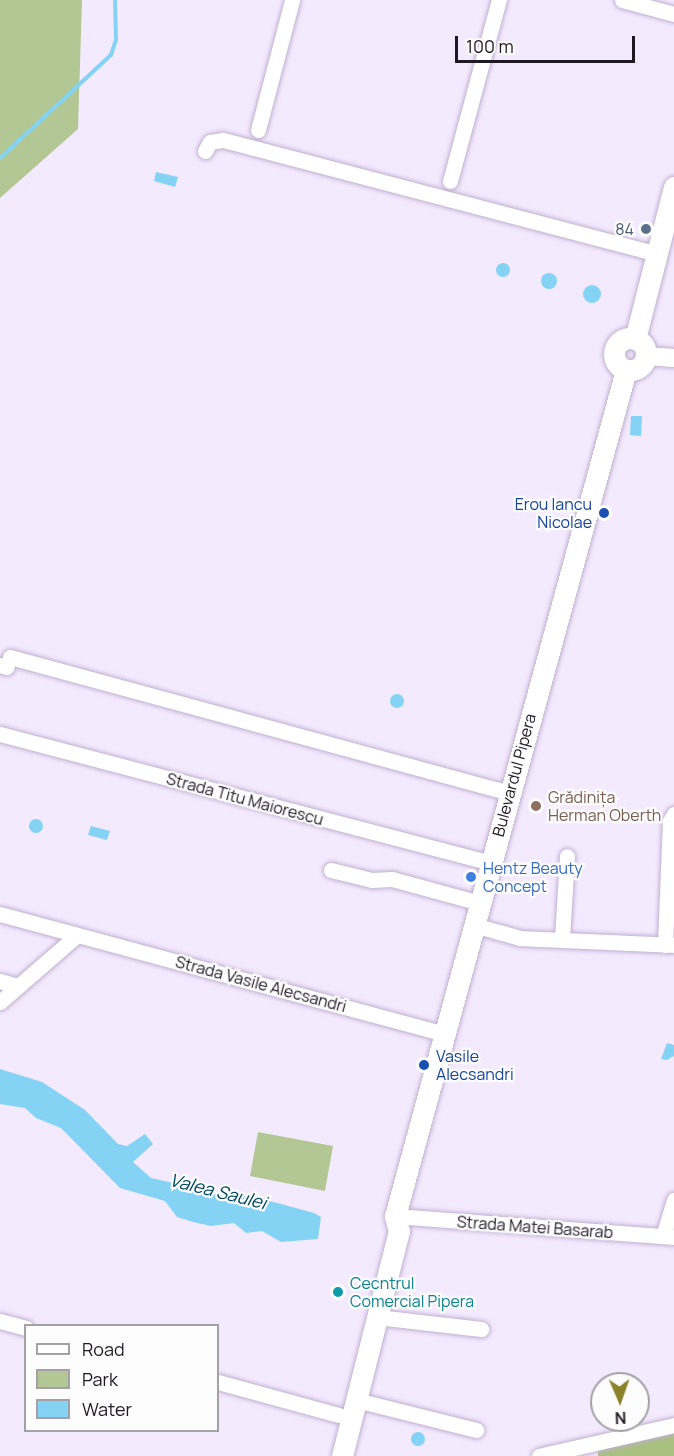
<!DOCTYPE html>
<html>
<head>
<meta charset="utf-8">
<style>
	body { margin:0 }
	#map { position:relative; width:674px; height:1456px; overflow:hidden; background:#f4eafe; font-family:Manrope,sans-serif }
	div>[style] { position:absolute }
	.green>* { inset:0; background:#b2c793 }
	.forest>* { inset:0; background:#a8c181 }
	.water>* { inset:0; background:#84d3f4 }
	.round { border-radius:50% }
	.stream>* { height:4px; margin:-2px; padding:0 2px; transform-origin:2px; border-radius:2px; background:#84d3f4 }
	.roads { filter:drop-shadow(0 0 2px #c1b0d0) drop-shadow(0 0 2px #c1b0d0) }
	.minor>* { height:15px; margin:-7.5px; padding:0 7.5px; transform-origin:7.5px; border-radius:7.5px; background:#fff }
	.tertiary>* { height:18px; margin:-9px; padding:0 9px; transform-origin:9px; border-radius:9px; background:#fff }
	.secondary>* { height:21px; margin:-10.5px; padding:0 10.5px; transform-origin:10.5px; border-radius:10.5px; background:#fff }
	.secondary>.ring { margin:-10.5px; padding:0; box-sizing:content-box; background:none; border:21px solid #fff; border-radius:50% }
	.dots>* { width:16px; height:16px; translate:-50% -50%; box-sizing:border-box; border:3px solid #fcfcfc; border-radius:50% }
	span { translate:-50% -50%; white-space:nowrap; text-align:center; line-height:1.15; -webkit-text-stroke:4.5px #fcfcfc; paint-order:stroke }
	.service-label { font-size:16px; color:#4e5e75 }
	.right { translate:-100% -50%; text-align:right }
	.transit-label { font-size:16px; color:#164399 }
	.left { translate:0 -50%; text-align:left }
	.street-label { font-size:16px; color:#1f1924 }
	.education-label { font-size:16px; color:#785e54 }
	.shop-label { font-size:16px; color:#366cbe }
	.culture-label { font-size:16px; color:#0d838f }
	.water-label { font-size:18px; color:#01495f; font-style:italic }
	.legend { position:absolute; left:24px; top:1324px; width:195px; height:108px; box-sizing:border-box; background:#fcfcfc; border:2px solid #a4a1a6; margin:0; padding:8px 10px; list-style:none; font-size:18px; color:#1f1924 }
	.legend li { display:flex; align-items:center; gap:12px; height:30px }
	.legend b { width:30px; border:2px solid #a4a1a6 }
	.north { position:absolute; left:590px; top:1372px; width:60px; height:60px; box-sizing:border-box; background:#fcfcfc; border:2px solid #a4a1a6; border-radius:50%; rotate:178deg; font-size:16px; font-weight:700; line-height:24px; text-align:center; color:#1f1924 }
	.north::after { content:''; display:block; margin:auto; width:21px; height:27px; background:#89822a; clip-path:polygon(50% 0,100% 100%,50% 72%,0 100%) }
	.scale { position:absolute; left:455px; top:36px; width:180px; height:27px; box-sizing:border-box; border:3px solid #1f1924; border-top:0; padding-left:8px; font-size:18px; line-height:21px; white-space:nowrap; color:#1f1924; -webkit-text-stroke:4px #fcfcfc; paint-order:stroke }
</style>
</head>
<body>
<div id="map">
	<div class="green">
		<div style="clip-path:polygon(0 0,82px 0,78px 129px,0 198px)"></div>
		<div style="clip-path:polygon(258px 1132px,333px 1146px,325px 1191px,250px 1176px)"></div>
	</div>
	<div class="forest">
		<div style="clip-path:polygon(674px 1425px,674px 1456px,598px 1456px,598px 1445px)"></div>
	</div>
	<div class="water">
		<div style="clip-path:polygon(156px 172px,178px 177px,175px 187px,154px 181px)"></div>
		<div class="round" style="left:496px;top:263px;width:14px;height:14px"></div>
		<div class="round" style="left:541px;top:273px;width:16px;height:16px"></div>
		<div class="round" style="left:583px;top:285px;width:18px;height:18px"></div>
		<div style="clip-path:polygon(631px 416px,642px 416px,641px 436px,630px 435px)"></div>
		<div class="round" style="left:390px;top:694px;width:14px;height:14px"></div>
		<div class="round" style="left:29px;top:819px;width:14px;height:14px"></div>
		<div style="clip-path:polygon(91px 826px,110px 831px,107px 840px,88px 835px)"></div>
		<div style="clip-path:polygon(667px 1043px,674px 1045px,674px 1056px,667px 1060px,661px 1059px)"></div>
		<div style="clip-path:polygon(0 1069px,42px 1082px,85px 1110px,118px 1144px,127px 1146px,145px 1134px,153px 1144px,133px 1162px,151px 1178px,230px 1196px,251px 1196px,314px 1213px,321px 1217px,318px 1239px,281px 1242px,262px 1231px,246px 1233px,234px 1223px,211px 1226px,193px 1222px,177px 1217px,165px 1201px,120px 1188px,61px 1128px,36px 1118px,25px 1108px,0 1104px)"></div>
		<div class="round" style="left:411px;top:1432px;width:14px;height:14px"></div>
	</div>
	<div class="stream">
		<div style="left:0;top:158px;width:151px;rotate:-42.9deg"></div>
		<div style="left:111px;top:55px;width:16px;rotate:-72deg"></div>
		<div style="left:116px;top:40px;width:40px;rotate:-91.4deg"></div>
	</div>
	<div class="roads">
		<div class="minor">
			<div style="left:622px;top:0;width:54px;rotate:15.1deg"></div>
			<div style="left:258px;top:130px;width:134px;rotate:-75.3deg"></div>
			<div style="left:205px;top:151px;width:10px;rotate:-61deg"></div>
			<div style="left:210px;top:142px;width:13px;rotate:-9deg"></div>
			<div style="left:223px;top:140px;width:449px;rotate:14.7deg"></div>
			<div style="left:450px;top:181px;width:188px;rotate:-74.9deg"></div>
			<div style="left:10px;top:657px;width:518px;rotate:15.22deg"></div>
			<div style="left:0;top:665px;width:7px;rotate:16deg"></div>
			<div style="left:0;top:734px;width:508px;rotate:14.72deg"></div>
			<div style="left:331px;top:870px;width:42px;rotate:13.7deg"></div>
			<div style="left:372px;top:880px;width:20px;rotate:-3deg"></div>
			<div style="left:392px;top:879px;width:91px;rotate:15.3deg"></div>
			<div style="left:0;top:914px;width:461px;rotate:15.1deg"></div>
			<div style="left:474px;top:925px;width:48px;rotate:15.8deg"></div>
			<div style="left:520px;top:938px;width:154px;rotate:2.6deg"></div>
			<div style="left:562px;top:938px;width:82px;rotate:-86.5deg"></div>
			<div style="left:665px;top:945px;width:124px;rotate:-87.7deg"></div>
			<div style="left:670px;top:821px;width:8px;rotate:-60deg"></div>
			<div style="left:0;top:981px;width:19px;rotate:16deg"></div>
			<div style="left:0;top:1002px;width:102px;rotate:-41deg"></div>
			<div style="left:395px;top:1216px;width:280px;rotate:4.3deg"></div>
			<div style="left:663px;top:1236px;width:38px;rotate:-73deg"></div>
			<div style="left:377px;top:1317px;width:105px;rotate:6.6deg"></div>
			<div style="left:0;top:1321px;width:27px;rotate:15deg"></div>
			<div style="left:218px;top:1382px;width:125px;rotate:15.3deg"></div>
			<div style="left:356px;top:1400px;width:124px;rotate:14deg"></div>
			<div style="left:539px;top:1456px;width:139px;rotate:-12.9deg"></div>
		</div>
		<div class="tertiary">
			<div style="left:646px;top:356px;width:28px;rotate:4deg"></div>
		</div>
		<div class="secondary">
			<div class="ring" style="left:614px;top:338px;width:11px;height:11px"></div>
			<div style="left:635px;top:339px;width:157px;rotate:-75.6deg"></div>
			<div style="left:342px;top:1456px;width:232px;rotate:-75.8deg"></div>
			<div style="left:399px;top:1231px;width:16px;rotate:-105deg"></div>
			<div style="left:395px;top:1216px;width:877px;rotate:-74.73deg"></div>
		</div>
	</div>
	<div class="dots">
		<div style="left:646px;top:229px;background:#5c6f8a"></div>
		<div style="left:604px;top:513px;background:#1a4fb4"></div>
		<div style="left:536px;top:806px;background:#8d6e63"></div>
		<div style="left:471px;top:877px;background:#3f7fe0"></div>
		<div style="left:424px;top:1065px;background:#1a4fb4"></div>
		<div style="left:338px;top:1292px;background:#0f9aa8"></div>
	</div>
	<div class="service-label">
		<span class="right" style="left:634px;top:229px">84</span>
	</div>
	<div class="transit-label">
		<span class="right" style="left:592px;top:513px">Erou Iancu<br>Nicolae</span>
		<span class="left" style="left:436px;top:1065px">Vasile<br>Alecsandri</span>
	</div>
	<div class="street-label">
		<span style="left:514px;top:775px;rotate:-75deg">Bulevardul Pipera</span>
		<span style="left:245px;top:799px;rotate:15deg">Strada Titu Maiorescu</span>
		<span style="left:261px;top:984px;rotate:15deg">Strada Vasile Alecsandri</span>
		<span style="left:535px;top:1227px;rotate:4deg">Strada Matei Basarab</span>
	</div>
	<div class="education-label">
		<span class="left" style="left:548px;top:806px">Grădinița<br>Herman Oberth</span>
	</div>
	<div class="shop-label">
		<span class="left" style="left:483px;top:877px">Hentz Beauty<br>Concept</span>
	</div>
	<div class="culture-label">
		<span class="left" style="left:350px;top:1292px">Cecntrul<br>Comercial Pipera</span>
	</div>
	<div class="water-label">
		<span style="left:218px;top:1191px;rotate:14deg">Valea Saulei</span>
	</div>
	<ul class="legend">
	<li><b style="height:8px;background:#fff"></b>Road</li>
	<li><b style="height:16px;background:#b2c793"></b>Park</li>
	<li><b style="height:16px;background:#84d3f4"></b>Water</li>
	</ul>
	<div class="north">N</div>
	<div class="scale">100 m</div>
</div>
</body>
</html>
